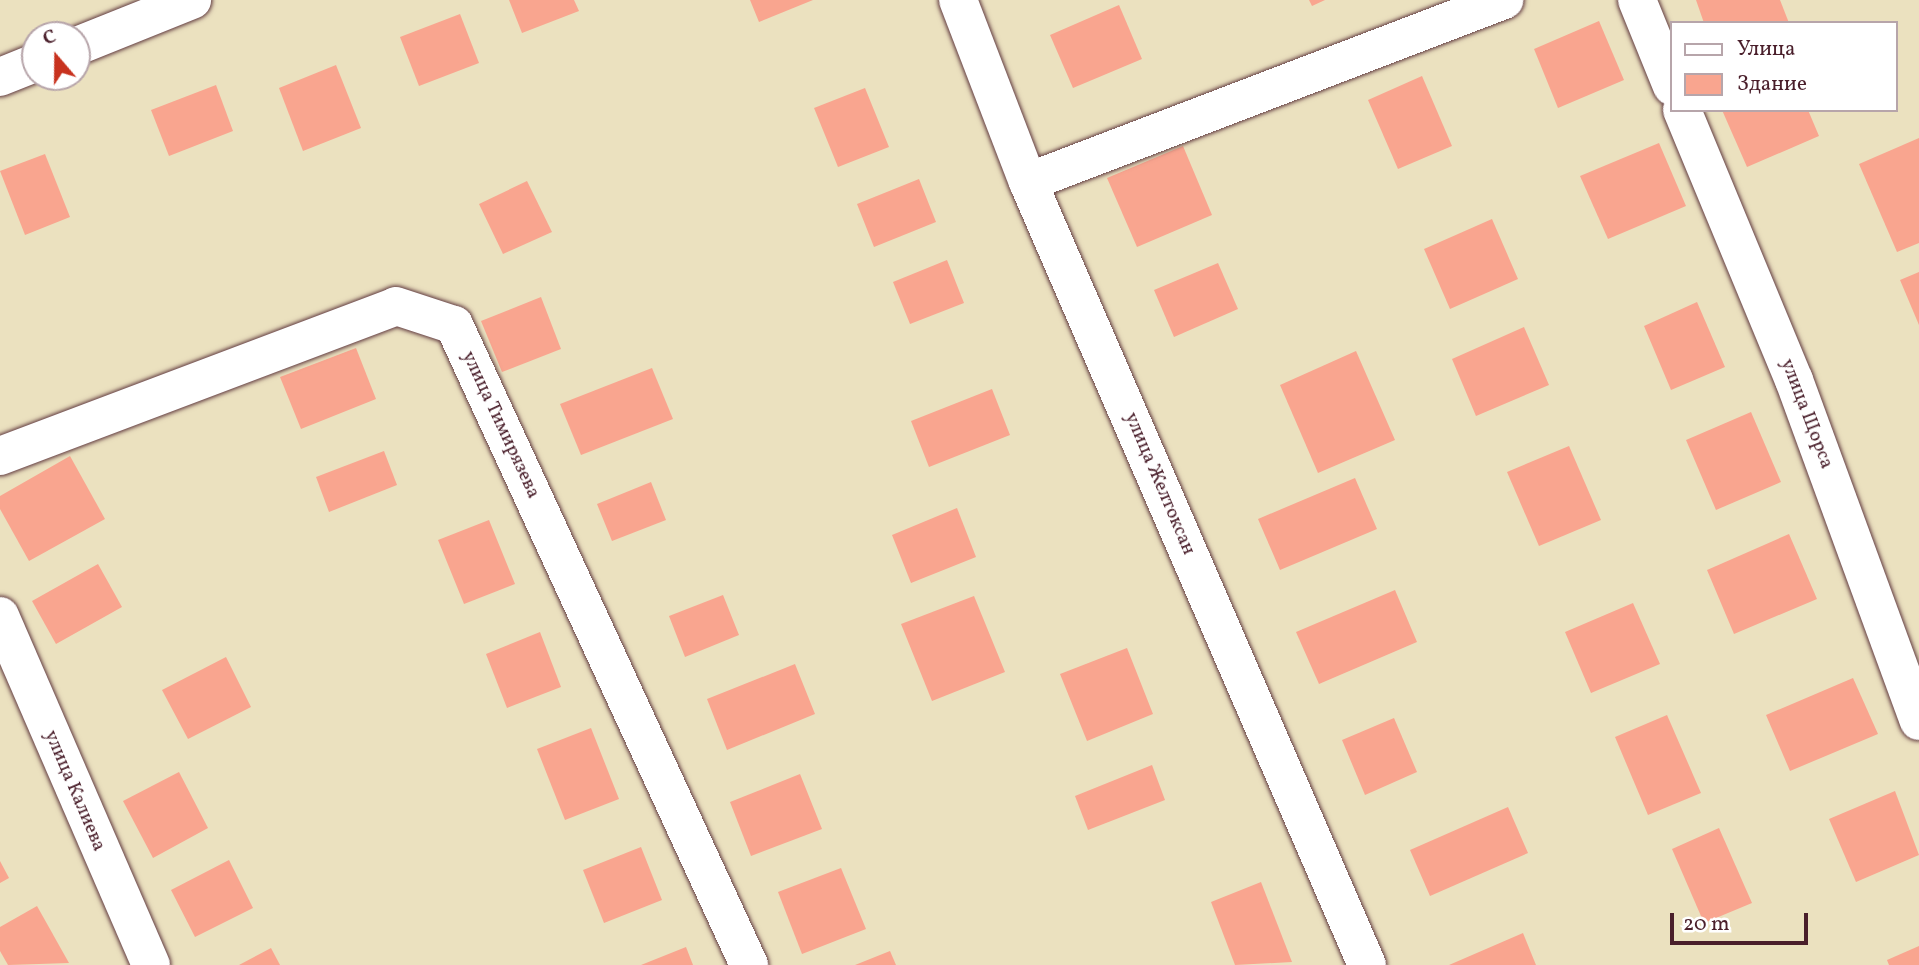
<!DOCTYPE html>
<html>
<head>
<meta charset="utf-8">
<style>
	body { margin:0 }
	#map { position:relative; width:1919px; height:965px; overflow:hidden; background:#ebe1bf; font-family:Vollkorn,serif }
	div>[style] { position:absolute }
	.building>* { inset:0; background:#f9a58f }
	.roads { filter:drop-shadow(0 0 2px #623c41) drop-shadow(0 0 2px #623c41) }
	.minor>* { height:38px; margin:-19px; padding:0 19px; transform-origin:19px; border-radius:19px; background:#fff }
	span { translate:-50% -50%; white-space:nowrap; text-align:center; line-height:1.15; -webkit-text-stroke:5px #fff; paint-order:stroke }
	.street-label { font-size:19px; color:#4a1f2b }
	.legend { position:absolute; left:1670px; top:21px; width:228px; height:91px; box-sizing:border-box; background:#fff; border:2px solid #b7a5aa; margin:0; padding:9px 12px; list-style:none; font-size:21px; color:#4a1f2b }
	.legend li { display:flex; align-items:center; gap:14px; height:35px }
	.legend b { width:35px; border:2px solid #b7a5aa }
	.north { position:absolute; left:21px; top:21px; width:70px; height:70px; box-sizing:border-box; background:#fff; border:2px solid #b7a5aa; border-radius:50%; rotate:340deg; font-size:19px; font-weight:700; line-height:28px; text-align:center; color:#4a1f2b }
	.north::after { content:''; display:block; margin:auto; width:24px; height:32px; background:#c8321e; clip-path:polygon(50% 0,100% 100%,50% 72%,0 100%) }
	.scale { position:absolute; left:1670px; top:913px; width:138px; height:32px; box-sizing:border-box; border:4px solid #4a1f2b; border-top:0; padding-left:9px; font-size:21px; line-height:24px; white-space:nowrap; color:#4a1f2b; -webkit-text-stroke:5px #fff; paint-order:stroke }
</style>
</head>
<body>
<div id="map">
	<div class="building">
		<div style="clip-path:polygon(509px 0,574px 0,579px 11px,522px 33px)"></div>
		<div style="clip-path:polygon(750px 0,813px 0,759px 22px)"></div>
		<div style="clip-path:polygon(1309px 0,1325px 0,1312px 6px)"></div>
		<div style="clip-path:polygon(1696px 0,1780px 0,1789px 23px,1704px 23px)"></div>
		<div style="clip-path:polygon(1119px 5px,1142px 59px,1073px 88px,1050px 35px)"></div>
		<div style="clip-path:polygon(460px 14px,479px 63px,419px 86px,400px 37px)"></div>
		<div style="clip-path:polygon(1599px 21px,1624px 80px,1558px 108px,1534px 49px)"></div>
		<div style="clip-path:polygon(336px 65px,361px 128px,303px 151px,279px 88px)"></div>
		<div style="clip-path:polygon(1422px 76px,1452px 146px,1398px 169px,1368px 100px)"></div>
		<div style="clip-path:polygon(216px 85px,233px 131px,169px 156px,151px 110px)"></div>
		<div style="clip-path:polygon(865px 88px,889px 147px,838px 167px,814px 108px)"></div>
		<div style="clip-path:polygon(1722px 110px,1808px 110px,1819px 136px,1747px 167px)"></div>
		<div style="clip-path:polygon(1919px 138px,1919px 243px,1897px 252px,1859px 164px)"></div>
		<div style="clip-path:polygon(1659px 143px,1686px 206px,1608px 239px,1580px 176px)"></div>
		<div style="clip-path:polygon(1183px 146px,1212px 215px,1137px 247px,1107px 178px)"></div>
		<div style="clip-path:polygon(45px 154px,70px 217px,25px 235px,0 171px)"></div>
		<div style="clip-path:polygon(919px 179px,936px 222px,874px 247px,857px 204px)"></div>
		<div style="clip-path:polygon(527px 181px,552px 232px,503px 254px,479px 204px)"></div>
		<div style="clip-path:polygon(1492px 219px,1518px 279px,1450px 309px,1424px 249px)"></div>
		<div style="clip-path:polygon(947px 260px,964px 303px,910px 324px,893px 282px)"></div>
		<div style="clip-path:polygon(1218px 263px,1238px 309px,1174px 337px,1154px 290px)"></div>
		<div style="clip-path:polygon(1919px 272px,1919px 325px,1900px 280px)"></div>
		<div style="clip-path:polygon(541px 297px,561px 349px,502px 372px,481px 321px)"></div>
		<div style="clip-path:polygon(1697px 302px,1725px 367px,1671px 390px,1644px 326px)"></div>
		<div style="clip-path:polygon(1524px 327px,1549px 385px,1476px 416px,1452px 359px)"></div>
		<div style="clip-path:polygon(356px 348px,376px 399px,301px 429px,280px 377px)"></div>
		<div style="clip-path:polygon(1356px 351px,1395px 440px,1318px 473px,1280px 385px)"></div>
		<div style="clip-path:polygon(652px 368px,673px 419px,581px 455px,560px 404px)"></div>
		<div style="clip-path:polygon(992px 389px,1010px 435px,929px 467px,911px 421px)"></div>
		<div style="clip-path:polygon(1751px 412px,1781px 482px,1716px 510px,1686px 440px)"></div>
		<div style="clip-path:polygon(1569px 446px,1601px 520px,1539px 546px,1507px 472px)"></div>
		<div style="clip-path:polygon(384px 451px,397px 485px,329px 512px,316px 477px)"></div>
		<div style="clip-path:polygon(70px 456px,105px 519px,29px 561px,0 509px,0 496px)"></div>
		<div style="clip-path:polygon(1355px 478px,1377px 529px,1280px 570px,1258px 519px)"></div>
		<div style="clip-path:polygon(651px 482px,666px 520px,612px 541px,597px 504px)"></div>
		<div style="clip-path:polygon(957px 508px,976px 557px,911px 583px,892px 535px)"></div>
		<div style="clip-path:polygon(489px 520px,515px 584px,464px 604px,438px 540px)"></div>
		<div style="clip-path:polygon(1789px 534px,1817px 599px,1734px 634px,1707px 570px)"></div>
		<div style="clip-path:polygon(98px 564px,122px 607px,56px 644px,32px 601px)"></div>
		<div style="clip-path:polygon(1395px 590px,1417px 642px,1319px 684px,1296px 632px)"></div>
		<div style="clip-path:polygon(723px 595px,739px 635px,685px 657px,669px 616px)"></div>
		<div style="clip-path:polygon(974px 596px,1005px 672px,932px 701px,901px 624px)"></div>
		<div style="clip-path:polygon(1633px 603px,1660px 664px,1591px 693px,1565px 632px)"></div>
		<div style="clip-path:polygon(540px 632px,561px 687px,507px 708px,486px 654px)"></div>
		<div style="clip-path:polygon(1127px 648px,1153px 714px,1087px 741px,1060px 674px)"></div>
		<div style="clip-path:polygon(226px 657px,251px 707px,188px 739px,162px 690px)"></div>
		<div style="clip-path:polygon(795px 664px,815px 714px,727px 750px,707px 699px)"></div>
		<div style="clip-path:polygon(1853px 678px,1878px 734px,1790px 771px,1766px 715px)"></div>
		<div style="clip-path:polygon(1667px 715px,1701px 793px,1648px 815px,1615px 737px)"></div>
		<div style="clip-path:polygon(1394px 718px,1417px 772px,1365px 795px,1342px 740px)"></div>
		<div style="clip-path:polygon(591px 728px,619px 799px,565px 820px,537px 749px)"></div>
		<div style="clip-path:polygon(1152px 765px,1165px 800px,1088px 830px,1075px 796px)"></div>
		<div style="clip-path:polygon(179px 772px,208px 828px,153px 858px,123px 801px)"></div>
		<div style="clip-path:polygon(800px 774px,822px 829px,751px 856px,730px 802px)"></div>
		<div style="clip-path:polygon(1895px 791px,1919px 855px,1856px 882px,1829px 819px)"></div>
		<div style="clip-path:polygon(1508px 807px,1528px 853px,1430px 896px,1410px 850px)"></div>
		<div style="clip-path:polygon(1719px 828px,1752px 903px,1704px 923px,1672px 849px)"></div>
		<div style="clip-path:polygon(641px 847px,662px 900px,604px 923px,583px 870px)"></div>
		<div style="clip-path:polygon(229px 860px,253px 908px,195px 937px,171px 890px)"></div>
		<div style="clip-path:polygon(0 861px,9px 878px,0 883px)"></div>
		<div style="clip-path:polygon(841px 868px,866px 929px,802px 954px,778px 892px)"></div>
		<div style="clip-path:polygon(1261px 882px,1292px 962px,1235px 965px,1211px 902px)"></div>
		<div style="clip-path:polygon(37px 906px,69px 963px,8px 965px,0 951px,0 927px)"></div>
		<div style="clip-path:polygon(1523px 933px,1536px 965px,1449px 965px)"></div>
		<div style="clip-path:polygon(1919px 946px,1919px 965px,1889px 965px,1887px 960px)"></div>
		<div style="clip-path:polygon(686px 947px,693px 965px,641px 965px)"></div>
		<div style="clip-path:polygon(271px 948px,280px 965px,239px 965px)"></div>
		<div style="clip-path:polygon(890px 951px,896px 965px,855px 965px)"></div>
	</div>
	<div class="roads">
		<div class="minor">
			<div style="left:958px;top:0;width:195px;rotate:69deg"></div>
			<div style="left:1028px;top:182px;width:853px;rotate:66.59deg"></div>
			<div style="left:1637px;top:0;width:93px;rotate:67.9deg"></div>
			<div style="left:77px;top:46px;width:124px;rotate:-21.8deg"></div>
			<div style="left:0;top:77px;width:38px;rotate:-22deg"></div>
			<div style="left:1682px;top:110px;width:292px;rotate:67.5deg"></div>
			<div style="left:1794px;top:380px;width:363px;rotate:69.9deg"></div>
			<div style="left:1028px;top:182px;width:510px;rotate:-20.92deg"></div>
			<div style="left:0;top:456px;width:423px;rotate:-20.7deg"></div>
			<div style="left:396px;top:306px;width:61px;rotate:18.1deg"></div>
			<div style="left:454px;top:325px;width:705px;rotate:65.25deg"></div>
			<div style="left:0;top:616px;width:380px;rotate:66.6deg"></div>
		</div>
	</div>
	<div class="street-label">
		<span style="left:1806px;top:414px;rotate:69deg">улица Щорса</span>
		<span style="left:500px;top:425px;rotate:65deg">улица Тимирязева</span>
		<span style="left:1159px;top:484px;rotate:67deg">улица Желтоксан</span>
		<span style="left:74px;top:791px;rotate:67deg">улица Калиева</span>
	</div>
	<ul class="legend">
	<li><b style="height:9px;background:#fff"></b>Улица</li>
	<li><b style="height:19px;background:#f9a58f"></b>Здание</li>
	</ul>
	<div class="north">С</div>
	<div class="scale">20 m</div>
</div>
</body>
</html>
